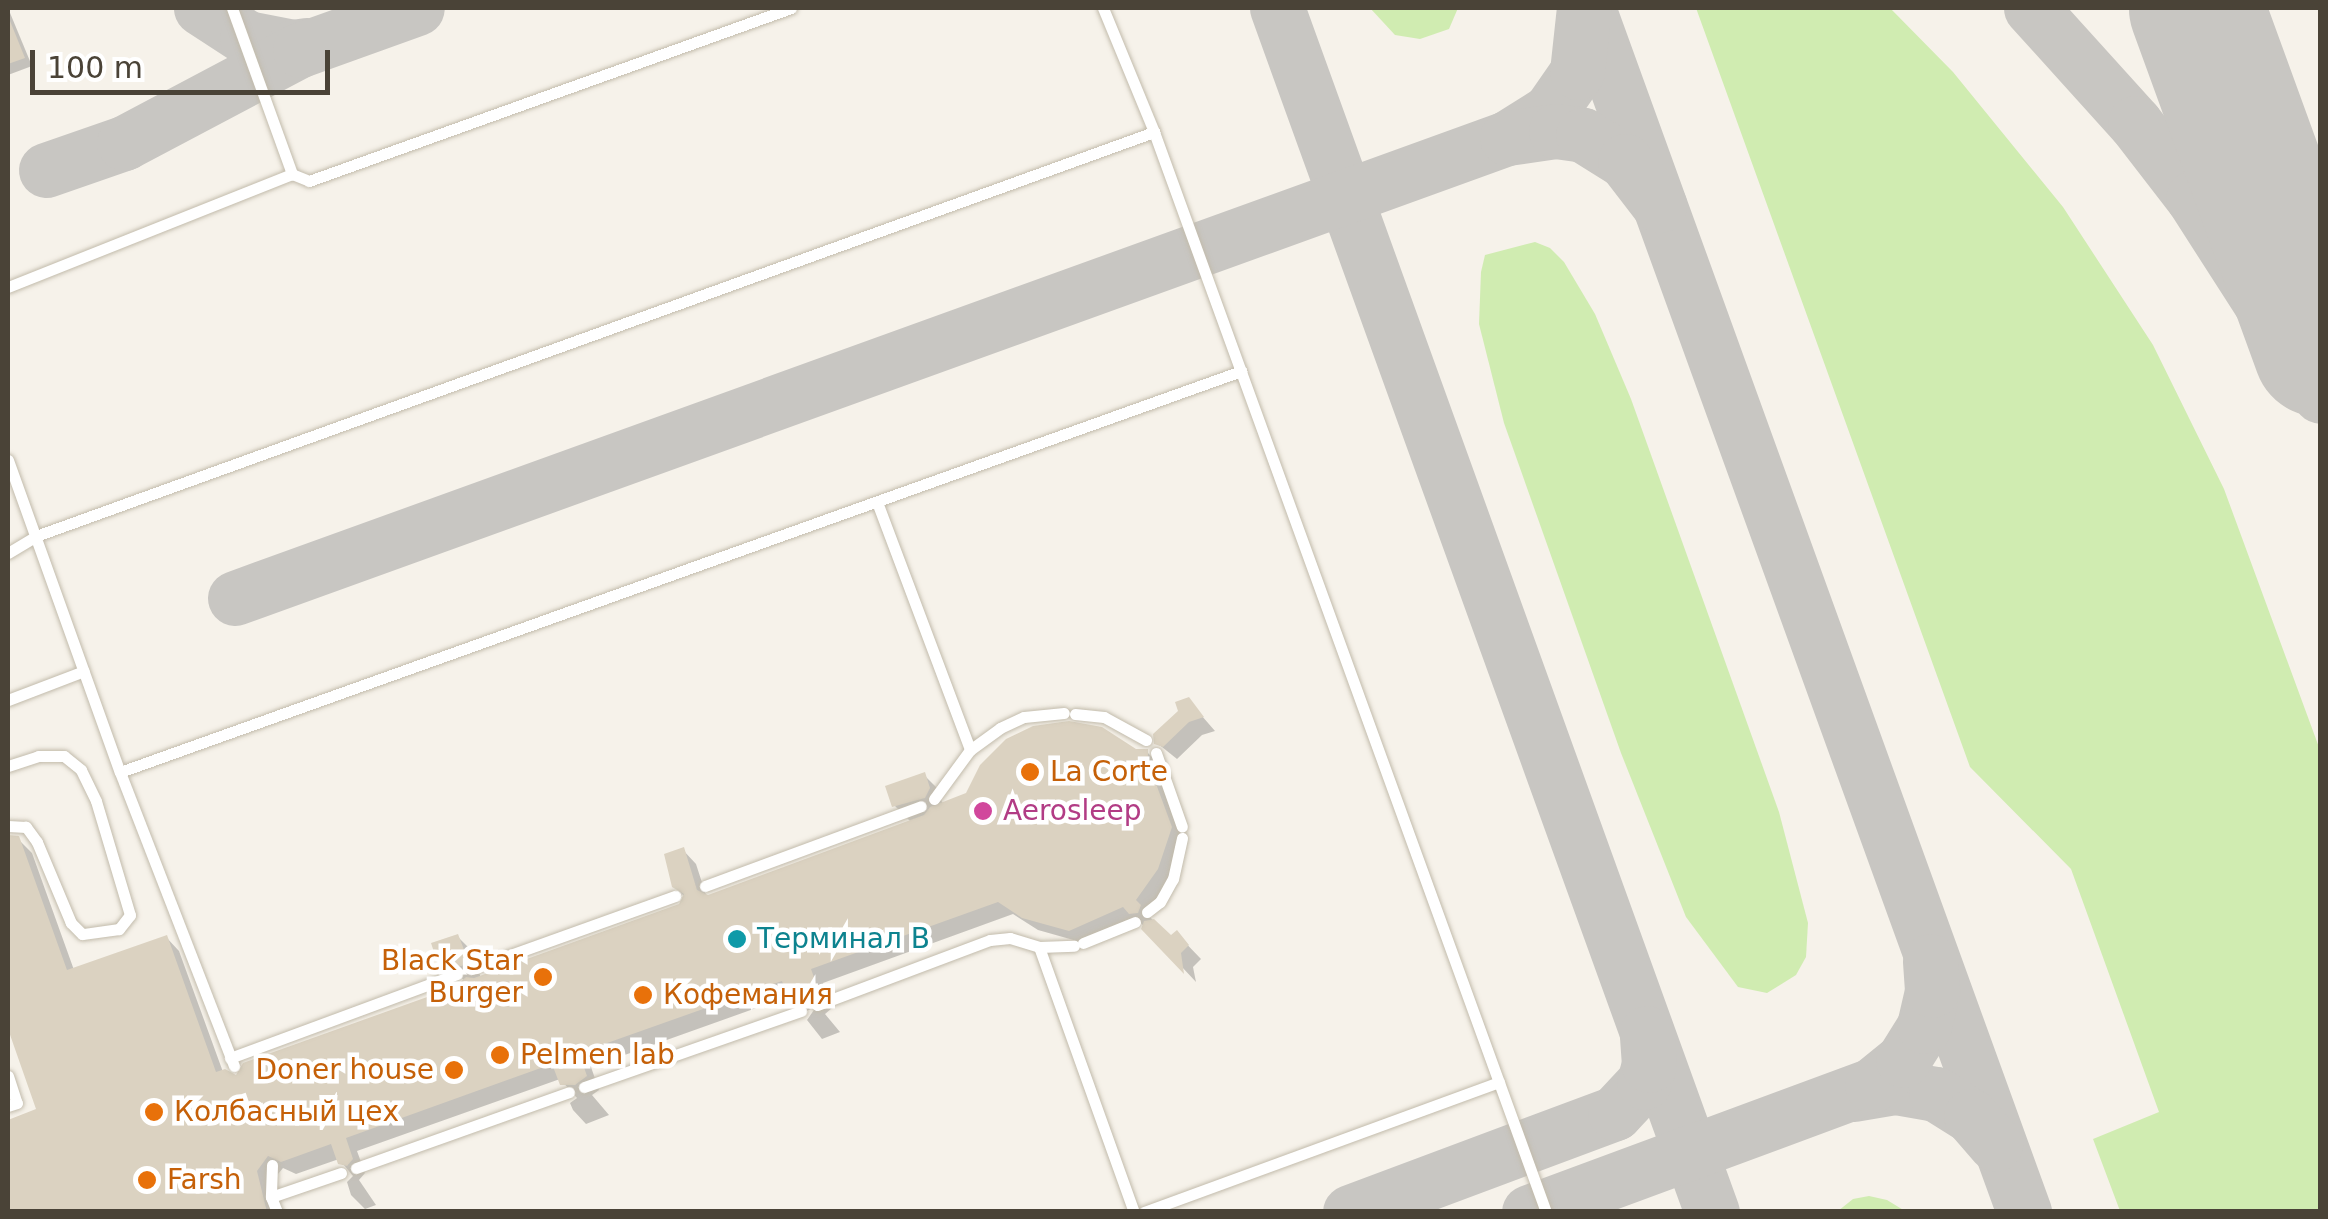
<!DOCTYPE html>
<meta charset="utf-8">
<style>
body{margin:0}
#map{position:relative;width:2328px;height:1219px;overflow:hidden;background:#f6f2ea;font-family:"DejaVu Sans",sans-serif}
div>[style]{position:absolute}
.green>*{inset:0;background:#d0ecb1}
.shadow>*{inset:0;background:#0003}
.taxiway>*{height:55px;margin:-27.5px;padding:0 27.5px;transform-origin:27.5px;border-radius:27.5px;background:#c8c6c2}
.runway>*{height:135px;margin:-67.5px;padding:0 67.5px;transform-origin:67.5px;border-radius:67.5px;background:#c8c6c2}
.building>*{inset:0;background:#dbd2c1}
.roads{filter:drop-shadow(0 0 2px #c2bbab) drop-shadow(0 0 2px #c2bbab)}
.service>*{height:11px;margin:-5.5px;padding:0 5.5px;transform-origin:5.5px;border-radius:5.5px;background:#fff}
.dots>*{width:28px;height:28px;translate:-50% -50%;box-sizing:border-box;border:5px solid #fff;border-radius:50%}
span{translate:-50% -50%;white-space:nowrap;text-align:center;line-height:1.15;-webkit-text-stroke:9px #fff;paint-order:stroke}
.food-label{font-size:28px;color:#c56008}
.left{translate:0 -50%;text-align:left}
.right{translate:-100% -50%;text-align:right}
.hotel-label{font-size:28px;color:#b23c85}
.culture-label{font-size:28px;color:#0d838f}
.frame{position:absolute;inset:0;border:10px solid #4a4337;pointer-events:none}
.scale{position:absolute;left:30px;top:50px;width:300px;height:45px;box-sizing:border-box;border:5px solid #4a4337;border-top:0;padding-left:12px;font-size:30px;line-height:35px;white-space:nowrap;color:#4a4337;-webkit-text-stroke:8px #fff;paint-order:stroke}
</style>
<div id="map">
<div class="green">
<i style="clip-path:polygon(1370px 8px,1458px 8px,1449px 29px,1420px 39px,1395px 35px)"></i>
<i style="clip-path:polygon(1696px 8px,1890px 8px,1953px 72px,2063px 207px,2153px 345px,2224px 489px,2320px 750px,2320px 1211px,2120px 1211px,2093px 1139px,2159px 1112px,2071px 869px,1970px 767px)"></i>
<i style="clip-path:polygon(1535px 242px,1550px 248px,1564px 262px,1595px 314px,1631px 399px,1779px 812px,1808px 923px,1806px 957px,1796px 975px,1767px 993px,1738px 987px,1686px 917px,1621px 753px,1504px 423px,1479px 324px,1481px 272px,1485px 255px)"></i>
<i style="clip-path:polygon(1869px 1196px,1887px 1200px,1905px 1211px,1838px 1211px,1853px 1199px)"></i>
</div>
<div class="shadow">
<i style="clip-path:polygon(8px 8px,32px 66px,8px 75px)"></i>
<i style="clip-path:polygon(1188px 700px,1215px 731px,1202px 735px,1177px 759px,1157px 743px)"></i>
<i style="clip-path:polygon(1136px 752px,1147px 752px,1160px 765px,1160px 777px,1184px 842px,1170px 882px,1148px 915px,1171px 939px,1177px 934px,1201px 959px,1193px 967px,1196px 982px,1138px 920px,1084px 943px,1038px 930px,1013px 914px,823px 983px,832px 1008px,825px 1014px,840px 1032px,822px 1039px,807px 1020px,816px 1007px,804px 1012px,790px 996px,591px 1067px,599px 1090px,592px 1095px,609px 1115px,586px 1124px,573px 1110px,570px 1103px,577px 1098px,560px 1079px,357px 1151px,365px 1173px,359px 1180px,376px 1205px,365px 1209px,351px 1195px,347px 1182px,353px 1176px,339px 1159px,296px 1174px,283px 1168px,269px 1185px,274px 1212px,8px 1212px,8px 1122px,39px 1111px,8px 1022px,8px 844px,19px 840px,32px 853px,74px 970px,166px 937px,179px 951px,223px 1072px,233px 1078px,456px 989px,465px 981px,439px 959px,458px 937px,471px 950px,481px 978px,680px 907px,685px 897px,674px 886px,683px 850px,696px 864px,707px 898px,911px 822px,894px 805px,924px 775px,937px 788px,943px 805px)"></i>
</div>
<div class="taxiway">
<i style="left:201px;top:8px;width:55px;rotate:33.1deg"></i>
<i style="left:247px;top:38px;width:47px;rotate:11.1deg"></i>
<i style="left:293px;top:47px;width:14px;rotate:-8deg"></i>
<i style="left:1277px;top:8px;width:1280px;rotate:70.14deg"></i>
<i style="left:1588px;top:8px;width:1281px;rotate:70.09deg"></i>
<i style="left:2031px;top:8px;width:155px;rotate:47.9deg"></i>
<i style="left:2135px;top:123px;width:95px;rotate:52.3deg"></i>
<i style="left:2193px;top:198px;width:235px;rotate:57.3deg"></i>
<i style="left:1507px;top:138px;width:51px;rotate:-32.1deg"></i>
<i style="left:1550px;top:111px;width:47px;rotate:-55.3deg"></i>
<i style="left:1577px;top:72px;width:64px;rotate:-83.8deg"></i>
<i style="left:46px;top:170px;width:83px;rotate:-19.1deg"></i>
<i style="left:124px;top:143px;width:199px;rotate:-27.9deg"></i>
<i style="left:300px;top:50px;width:124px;rotate:-19.7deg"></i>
<i style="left:235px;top:598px;width:1353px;rotate:-19.88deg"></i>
<i style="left:1507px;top:138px;width:49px;rotate:-8.1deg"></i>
<i style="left:1556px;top:131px;width:27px;rotate:8deg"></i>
<i style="left:1583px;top:135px;width:49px;rotate:31.8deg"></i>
<i style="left:1625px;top:161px;width:56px;rotate:52.3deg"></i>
<i style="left:1854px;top:1094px;width:42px;rotate:-9.7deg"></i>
<i style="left:1895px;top:1087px;width:42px;rotate:9.7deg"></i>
<i style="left:1936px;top:1094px;width:41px;rotate:32.2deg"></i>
<i style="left:1971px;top:1116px;width:37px;rotate:49deg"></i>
<i style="left:1350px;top:1212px;width:283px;rotate:-20.5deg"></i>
<i style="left:1615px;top:1113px;width:42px;rotate:-46.9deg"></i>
<i style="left:1644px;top:1082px;width:18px;rotate:-74deg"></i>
<i style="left:1649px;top:1065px;width:32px;rotate:-94deg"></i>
<i style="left:1529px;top:1212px;width:366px;rotate:-20.3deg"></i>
<i style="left:1872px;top:1085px;width:40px;rotate:-39deg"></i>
<i style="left:1903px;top:1060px;width:40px;rotate:-58deg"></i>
<i style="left:1924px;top:1026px;width:37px;rotate:-77deg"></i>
<i style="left:1932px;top:990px;width:29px;rotate:-94deg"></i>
</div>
<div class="runway">
<i style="left:2196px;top:8px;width:363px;rotate:70deg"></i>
</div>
<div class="building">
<i style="clip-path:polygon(8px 16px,25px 58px,8px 64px)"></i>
<i style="clip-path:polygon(1189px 697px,1204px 717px,1189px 722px,1163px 747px,1154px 744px,1153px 734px,1178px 711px,1175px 702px)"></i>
<i style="clip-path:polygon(1069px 721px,1102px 727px,1136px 749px,1148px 749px,1148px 762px,1172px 827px,1158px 869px,1136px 900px,1141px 905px,1138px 913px,1129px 914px,1123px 907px,1069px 931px,1022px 918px,998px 902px,811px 969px,820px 994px,808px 1005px,796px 997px,788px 1000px,782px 981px,579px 1053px,587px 1076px,575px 1085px,560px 1085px,552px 1064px,346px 1138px,353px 1159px,347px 1166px,338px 1164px,331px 1144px,281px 1162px,268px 1156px,257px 1171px,267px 1212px,8px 1212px,8px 1120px,36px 1109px,8px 1029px,8px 835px,19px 836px,67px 970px,167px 935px,216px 1072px,225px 1069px,236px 1075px,243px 1063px,455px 987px,466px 977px,474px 978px,679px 904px,684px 894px,672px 887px,664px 854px,684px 847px,697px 890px,708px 895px,924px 815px,930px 807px,966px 793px,980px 765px,1006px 739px,1033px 726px)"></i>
<i style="clip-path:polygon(925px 772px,930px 788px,925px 798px,892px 807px,885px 786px)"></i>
<i style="clip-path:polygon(1154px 919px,1171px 935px,1177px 930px,1189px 945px,1181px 953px,1184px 974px,1141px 929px,1144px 921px)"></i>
<i style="clip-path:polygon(458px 934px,468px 960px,462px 966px,448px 967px,445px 958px,437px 961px,431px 943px)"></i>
</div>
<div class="roads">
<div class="service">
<i style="left:232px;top:8px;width:177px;rotate:70.1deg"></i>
<i style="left:1103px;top:8px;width:134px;rotate:67.6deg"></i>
<i style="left:1154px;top:132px;width:1149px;rotate:70.05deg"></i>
<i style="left:8px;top:287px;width:306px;rotate:-21.7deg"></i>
<i style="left:292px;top:174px;width:18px;rotate:22deg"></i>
<i style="left:309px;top:181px;width:512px;rotate:-19.74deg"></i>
<i style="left:8px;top:460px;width:331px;rotate:70.3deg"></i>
<i style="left:877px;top:502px;width:265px;rotate:69.4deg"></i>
<i style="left:8px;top:553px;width:33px;rotate:-31deg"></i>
<i style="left:36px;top:536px;width:1189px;rotate:-19.87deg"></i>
<i style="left:8px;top:700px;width:81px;rotate:-20.9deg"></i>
<i style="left:1075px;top:714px;width:29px;rotate:6deg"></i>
<i style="left:1104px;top:717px;width:48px;rotate:28.7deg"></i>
<i style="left:1156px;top:753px;width:78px;rotate:70.6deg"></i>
<i style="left:8px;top:766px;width:32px;rotate:-18deg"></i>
<i style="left:38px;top:756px;width:26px"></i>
<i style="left:64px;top:756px;width:22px;rotate:39deg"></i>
<i style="left:81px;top:770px;width:34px;rotate:64deg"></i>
<i style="left:96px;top:801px;width:119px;rotate:73.4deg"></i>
<i style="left:130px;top:915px;width:18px;rotate:128deg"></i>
<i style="left:119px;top:929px;width:37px;rotate:172deg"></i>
<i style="left:82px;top:934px;width:16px;rotate:-135deg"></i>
<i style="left:71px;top:923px;width:88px;rotate:-112.8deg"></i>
<i style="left:37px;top:842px;width:19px;rotate:-126deg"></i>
<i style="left:26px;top:827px;width:18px;rotate:-177deg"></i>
<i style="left:934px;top:799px;width:61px;rotate:-53.7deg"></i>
<i style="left:970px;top:750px;width:37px;rotate:-36deg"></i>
<i style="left:1000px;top:728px;width:26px;rotate:-25deg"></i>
<i style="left:1024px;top:717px;width:40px;rotate:-5.7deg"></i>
<i style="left:705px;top:886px;width:230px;rotate:-20.3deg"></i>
<i style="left:1147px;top:912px;width:16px;rotate:-38deg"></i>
<i style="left:1160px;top:902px;width:26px;rotate:-61deg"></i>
<i style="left:1173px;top:879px;width:42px;rotate:-77.6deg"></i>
<i style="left:1083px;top:943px;width:56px;rotate:-22deg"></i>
<i style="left:1039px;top:947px;width:282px;rotate:70.3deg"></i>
<i style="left:471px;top:969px;width:217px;rotate:-19.7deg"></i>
<i style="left:817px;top:1005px;width:185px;rotate:-20.6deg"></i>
<i style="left:990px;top:940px;width:20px;rotate:-6deg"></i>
<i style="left:1010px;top:938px;width:30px;rotate:17deg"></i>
<i style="left:1039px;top:947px;width:35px;rotate:-2deg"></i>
<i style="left:230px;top:1058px;width:242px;rotate:-20.3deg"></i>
<i style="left:234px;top:1066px;width:315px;rotate:-111.2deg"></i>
<i style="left:120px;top:772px;width:1191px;rotate:-19.68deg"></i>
<i style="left:8px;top:1076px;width:28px;rotate:72deg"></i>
<i style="left:17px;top:1103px;width:9px;rotate:162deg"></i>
<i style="left:584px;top:1087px;width:230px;rotate:-19.3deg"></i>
<i style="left:272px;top:1165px;width:32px;rotate:92deg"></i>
<i style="left:271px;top:1197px;width:16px;rotate:68deg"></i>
<i style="left:356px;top:1168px;width:226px;rotate:-19.6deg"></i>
<i style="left:271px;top:1197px;width:74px;rotate:-18.9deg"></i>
<i style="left:1144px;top:1212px;width:378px;rotate:-20.1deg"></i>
</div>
</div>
<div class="dots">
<i style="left:1030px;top:772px;background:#e8710a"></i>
<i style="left:983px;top:811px;background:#d1479c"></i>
<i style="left:737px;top:939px;background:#0f9aa8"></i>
<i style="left:543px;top:977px;background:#e8710a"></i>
<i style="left:643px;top:995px;background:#e8710a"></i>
<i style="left:500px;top:1055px;background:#e8710a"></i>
<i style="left:454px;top:1070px;background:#e8710a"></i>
<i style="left:154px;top:1112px;background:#e8710a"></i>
<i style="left:147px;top:1180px;background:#e8710a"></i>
</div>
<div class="food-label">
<span class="left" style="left:1050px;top:772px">La Corte</span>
<span class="right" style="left:523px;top:977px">Black Star<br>Burger</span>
<span class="left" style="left:663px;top:995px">Кофемания</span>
<span class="left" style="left:520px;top:1055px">Pelmen lab</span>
<span class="right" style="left:434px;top:1070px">Doner house</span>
<span class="left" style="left:174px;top:1112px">Колбасный цех</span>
<span class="left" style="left:167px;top:1180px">Farsh</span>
</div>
<div class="hotel-label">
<span class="left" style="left:1003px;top:811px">Aerosleep</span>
</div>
<div class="culture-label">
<span class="left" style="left:757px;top:939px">Терминал B</span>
</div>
<div class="frame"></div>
<div class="scale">100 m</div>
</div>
